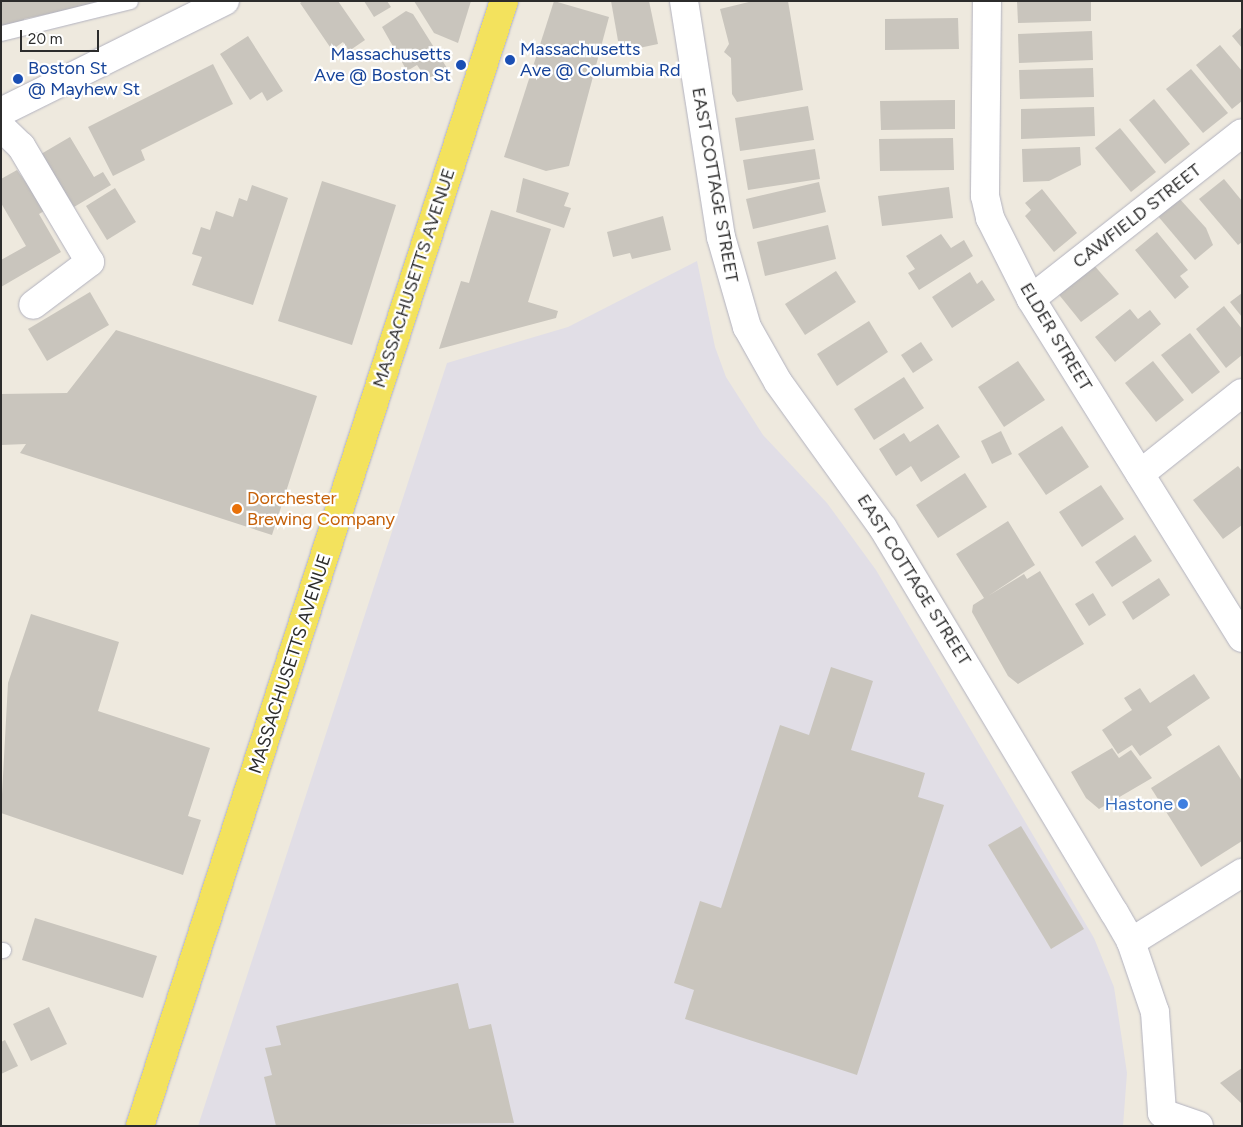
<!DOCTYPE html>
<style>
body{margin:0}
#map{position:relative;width:1243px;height:1127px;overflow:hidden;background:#eee9de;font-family:Figtree,sans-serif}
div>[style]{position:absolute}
.industrial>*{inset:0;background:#e1dee6}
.building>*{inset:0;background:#c9c5bd}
.roads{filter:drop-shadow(0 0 1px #b2b2bf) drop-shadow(0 0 1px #b2b2bf)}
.lane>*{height:15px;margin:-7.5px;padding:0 7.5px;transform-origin:7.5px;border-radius:7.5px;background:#fff}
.street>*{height:28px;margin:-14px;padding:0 14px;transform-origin:14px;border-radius:14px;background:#fff}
.secondary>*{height:28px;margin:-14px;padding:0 14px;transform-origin:14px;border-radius:14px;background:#fff}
.primary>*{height:28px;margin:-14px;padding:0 14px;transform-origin:14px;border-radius:14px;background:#f3e25d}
.dots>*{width:14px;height:14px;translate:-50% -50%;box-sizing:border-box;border:2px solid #fff;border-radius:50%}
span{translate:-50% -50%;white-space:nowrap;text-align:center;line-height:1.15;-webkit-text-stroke:4.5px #fff;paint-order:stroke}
.transit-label{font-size:18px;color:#164399}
.left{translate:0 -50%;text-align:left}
.right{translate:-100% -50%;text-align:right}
.street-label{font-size:18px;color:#2c2c2c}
.food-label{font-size:18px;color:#c56008}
.shop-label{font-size:18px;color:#366cbe}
.frame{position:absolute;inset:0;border:2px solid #2c2c2c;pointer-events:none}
.scale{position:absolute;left:20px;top:30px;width:79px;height:22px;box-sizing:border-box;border:2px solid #2c2c2c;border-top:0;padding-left:6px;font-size:15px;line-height:18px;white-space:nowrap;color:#2c2c2c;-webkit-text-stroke:4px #fff;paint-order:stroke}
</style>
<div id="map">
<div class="industrial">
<i style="clip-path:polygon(697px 261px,715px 347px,726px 377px,763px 435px,827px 503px,876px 570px,1094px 938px,1114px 987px,1127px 1073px,1123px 1126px,198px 1126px,447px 363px,568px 327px)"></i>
</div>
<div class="building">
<i style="clip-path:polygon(1px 1px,112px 1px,24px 19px,25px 24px,1px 30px)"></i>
<i style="clip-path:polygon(303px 1px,338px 1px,365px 40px,349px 51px,343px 42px,332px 50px,300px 3px)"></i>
<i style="clip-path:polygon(364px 1px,387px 1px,391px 7px,374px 17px)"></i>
<i style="clip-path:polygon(414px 1px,471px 1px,458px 43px,434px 33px)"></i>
<i style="clip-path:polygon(554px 1px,609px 17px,569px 166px,546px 171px,504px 157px)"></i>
<i style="clip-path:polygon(611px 1px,649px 1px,658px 44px,620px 52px)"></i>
<i style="clip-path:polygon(753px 1px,788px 1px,803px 90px,737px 102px,732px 94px,731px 58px,724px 52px,729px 44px,720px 9px)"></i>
<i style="clip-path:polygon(1017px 1px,1091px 1px,1091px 21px,1018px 23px)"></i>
<i style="clip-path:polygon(406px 11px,413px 14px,447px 68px,435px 76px,426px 78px,417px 65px,407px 71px,382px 27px)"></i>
<i style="clip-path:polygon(958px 18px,959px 49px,885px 50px,885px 19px)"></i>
<i style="clip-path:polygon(1242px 27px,1242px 48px,1232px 36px)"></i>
<i style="clip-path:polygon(1092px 31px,1093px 60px,1019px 63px,1018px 34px)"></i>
<i style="clip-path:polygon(248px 36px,283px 91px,267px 101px,262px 92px,250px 100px,220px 54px)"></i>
<i style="clip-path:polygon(1220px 45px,1242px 71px,1242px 101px,1232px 109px,1196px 65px)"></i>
<i style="clip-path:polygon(213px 64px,233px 104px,141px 150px,145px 160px,113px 176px,88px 127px)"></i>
<i style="clip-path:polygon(1093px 68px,1094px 97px,1020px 99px,1019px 70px)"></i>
<i style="clip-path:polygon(1191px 69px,1228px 113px,1203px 133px,1166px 89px)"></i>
<i style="clip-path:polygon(1154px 99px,1190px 144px,1165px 164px,1129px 120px)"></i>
<i style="clip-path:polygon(955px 100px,955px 129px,881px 130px,880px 101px)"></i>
<i style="clip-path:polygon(808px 106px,814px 140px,740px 151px,735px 118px)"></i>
<i style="clip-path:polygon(1094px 107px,1095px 136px,1021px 139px,1021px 109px)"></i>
<i style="clip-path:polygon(1120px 128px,1156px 172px,1131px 192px,1095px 148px)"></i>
<i style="clip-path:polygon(70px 137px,94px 177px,103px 172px,111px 185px,74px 207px,41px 154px)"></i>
<i style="clip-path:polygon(953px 138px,954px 170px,880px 171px,879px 139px)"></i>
<i style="clip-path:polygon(1080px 147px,1081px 165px,1049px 181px,1023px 182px,1022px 149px)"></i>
<i style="clip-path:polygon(815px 149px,820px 179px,748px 190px,743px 160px)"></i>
<i style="clip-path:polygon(17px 170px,46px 210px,39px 214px,61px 252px,1px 287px,1px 260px,26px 246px,1px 203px,1px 179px)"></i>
<i style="clip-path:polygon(523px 178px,569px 193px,564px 206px,571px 208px,564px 228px,516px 212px)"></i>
<i style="clip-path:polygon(1224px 179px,1242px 201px,1242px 242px,1238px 245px,1199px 199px)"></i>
<i style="clip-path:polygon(322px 181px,396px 205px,352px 345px,278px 321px)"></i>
<i style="clip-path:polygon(819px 182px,826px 212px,753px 229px,746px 199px)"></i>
<i style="clip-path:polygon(252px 185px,288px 198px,253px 305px,192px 285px,202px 257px,192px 254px,201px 227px,210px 230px,216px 211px,233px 217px,239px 198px,247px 201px)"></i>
<i style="clip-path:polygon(949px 187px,953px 218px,882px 226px,878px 196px)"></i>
<i style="clip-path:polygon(115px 188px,136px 222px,107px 240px,86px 206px)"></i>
<i style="clip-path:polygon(1042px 189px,1077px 233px,1054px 252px,1025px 216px,1031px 210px,1025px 203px)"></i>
<i style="clip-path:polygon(1178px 197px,1206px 228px,1213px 245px,1195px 260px,1157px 215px)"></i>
<i style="clip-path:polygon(491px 210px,551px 229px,528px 302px,558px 311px,556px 318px,439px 349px,461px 281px,469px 283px)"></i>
<i style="clip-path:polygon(663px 216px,671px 250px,632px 259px,630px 253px,613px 257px,607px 232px)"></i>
<i style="clip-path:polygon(828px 225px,836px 259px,765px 276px,757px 242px)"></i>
<i style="clip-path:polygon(1157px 232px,1188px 270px,1180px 276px,1189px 287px,1175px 299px,1135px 250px)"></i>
<i style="clip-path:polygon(941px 234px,951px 248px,964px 240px,973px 256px,919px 290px,908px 273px,915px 269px,906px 256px)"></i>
<i style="clip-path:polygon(1093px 264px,1119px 294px,1081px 322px,1056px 291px)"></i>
<i style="clip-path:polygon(836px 271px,856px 302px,805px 335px,785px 304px)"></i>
<i style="clip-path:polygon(970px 272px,977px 284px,982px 280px,995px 300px,952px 328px,932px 297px)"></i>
<i style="clip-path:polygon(90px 292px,109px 325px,47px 361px,28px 329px)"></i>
<i style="clip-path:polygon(1242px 293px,1242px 317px,1230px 302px)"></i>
<i style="clip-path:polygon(1224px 306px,1242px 329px,1242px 355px,1226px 368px,1196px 329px)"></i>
<i style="clip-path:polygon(1130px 309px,1138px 319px,1150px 310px,1161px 324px,1115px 362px,1095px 337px)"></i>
<i style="clip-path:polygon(869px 321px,888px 352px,837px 386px,817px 354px)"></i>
<i style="clip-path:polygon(116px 330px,317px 396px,272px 535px,20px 453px,26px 444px,1px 445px,1px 394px,67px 393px)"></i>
<i style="clip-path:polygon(1190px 333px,1220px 372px,1192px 394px,1161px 355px)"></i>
<i style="clip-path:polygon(921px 342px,933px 360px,913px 373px,901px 355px)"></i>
<i style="clip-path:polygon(1018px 361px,1045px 400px,1004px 427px,978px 387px)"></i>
<i style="clip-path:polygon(1153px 361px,1184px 400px,1156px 422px,1125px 383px)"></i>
<i style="clip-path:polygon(904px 377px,924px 408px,874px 440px,854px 409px)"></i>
<i style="clip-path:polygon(938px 424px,960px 457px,921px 482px,911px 466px,896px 476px,879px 449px,904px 433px,910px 442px)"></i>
<i style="clip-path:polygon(1062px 426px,1089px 467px,1046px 495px,1018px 454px)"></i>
<i style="clip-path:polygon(1001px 431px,1012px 454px,992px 464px,981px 441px)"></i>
<i style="clip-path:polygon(1238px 466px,1242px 471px,1242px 525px,1223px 539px,1193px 500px)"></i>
<i style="clip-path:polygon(965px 473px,987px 507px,938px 538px,916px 505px)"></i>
<i style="clip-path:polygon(1101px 485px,1124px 519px,1082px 547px,1059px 512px)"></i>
<i style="clip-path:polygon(1008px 521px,1035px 565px,988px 596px,1024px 574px,1027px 579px,1040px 571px,1084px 644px,1018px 684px,1008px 676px,972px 612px,973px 605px,984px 598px,956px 554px)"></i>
<i style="clip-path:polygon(1135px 535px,1152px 561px,1112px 587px,1095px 562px)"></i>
<i style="clip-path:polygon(1159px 578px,1170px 595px,1133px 620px,1122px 602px)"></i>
<i style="clip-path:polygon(1093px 593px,1106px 615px,1089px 626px,1075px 604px)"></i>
<i style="clip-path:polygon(31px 614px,119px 642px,98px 711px,210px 748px,188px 816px,201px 820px,183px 875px,1px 813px,8px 683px)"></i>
<i style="clip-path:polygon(831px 667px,873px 681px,851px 750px,925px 773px,918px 797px,944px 805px,857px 1075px,685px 1019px,694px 990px,674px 983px,700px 901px,721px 908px,780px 725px,809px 735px)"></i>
<i style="clip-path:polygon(1194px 674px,1210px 698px,1167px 727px,1172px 735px,1140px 756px,1132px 745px,1118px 754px,1102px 730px,1132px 710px,1124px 698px,1140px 688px,1150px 703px)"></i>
<i style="clip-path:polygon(1219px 745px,1242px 781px,1242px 841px,1201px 867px,1151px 788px)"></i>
<i style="clip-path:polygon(1112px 748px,1119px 758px,1131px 750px,1152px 778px,1099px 809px,1086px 798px,1071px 772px)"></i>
<i style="clip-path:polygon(1021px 826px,1084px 929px,1051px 949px,988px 845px)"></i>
<i style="clip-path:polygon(35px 918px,157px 956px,143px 998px,22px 960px)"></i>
<i style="clip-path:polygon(458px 983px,469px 1029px,491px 1024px,514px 1123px,276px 1126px,264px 1077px,272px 1075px,265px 1048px,281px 1045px,276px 1026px)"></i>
<i style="clip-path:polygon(49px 1007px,67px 1044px,31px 1061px,13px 1024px)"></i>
<i style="clip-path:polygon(5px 1040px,18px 1066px,1px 1074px,1px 1042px)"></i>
<i style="clip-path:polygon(1242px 1068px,1242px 1104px,1220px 1083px)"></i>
</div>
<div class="roads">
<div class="lane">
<i style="left:1px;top:33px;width:133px;rotate:-13.9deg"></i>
<i style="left:1px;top:950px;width:2px"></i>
</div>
<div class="street">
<i style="left:987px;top:1px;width:195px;rotate:90.6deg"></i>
<i style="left:985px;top:196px;width:23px;rotate:77deg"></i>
<i style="left:990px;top:218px;width:91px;rotate:63.2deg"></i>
<i style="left:1031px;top:299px;width:399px;rotate:58.1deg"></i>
<i style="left:1px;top:127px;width:28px;rotate:44deg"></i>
<i style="left:21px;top:146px;width:135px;rotate:59.3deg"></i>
<i style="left:90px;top:262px;width:71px;rotate:143deg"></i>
<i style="left:1031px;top:299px;width:268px;rotate:-38.2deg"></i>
<i style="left:1140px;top:474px;width:130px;rotate:-38.5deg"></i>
<i style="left:1131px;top:942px;width:131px;rotate:-31.9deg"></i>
</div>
<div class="secondary">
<i style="left:684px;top:1px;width:239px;rotate:81.1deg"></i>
<i style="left:721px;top:237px;width:94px;rotate:73.9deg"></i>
<i style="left:747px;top:327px;width:63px;rotate:60.6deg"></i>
<i style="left:778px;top:382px;width:180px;rotate:54.3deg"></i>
<i style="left:883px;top:528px;width:448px;rotate:59deg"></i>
<i style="left:1114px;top:912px;width:34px;rotate:60deg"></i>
<i style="left:1131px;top:942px;width:74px;rotate:71.1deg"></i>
<i style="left:1155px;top:1012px;width:101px;rotate:86deg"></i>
<i style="left:1162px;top:1113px;width:39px;rotate:19deg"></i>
<i style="left:1px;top:112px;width:250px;rotate:-26.4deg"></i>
</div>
<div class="primary">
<i style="left:140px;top:1126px;width:1182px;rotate:-72.07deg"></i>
</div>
</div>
<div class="dots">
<i style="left:510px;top:60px;background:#1a4fb4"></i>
<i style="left:461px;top:65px;background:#1a4fb4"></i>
<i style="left:18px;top:79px;background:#1a4fb4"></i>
<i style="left:237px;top:509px;background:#e8710a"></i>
<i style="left:1183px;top:804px;background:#3f7fe0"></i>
</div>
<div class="transit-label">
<span class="left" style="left:520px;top:60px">Massachusetts<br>Ave @ Columbia Rd</span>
<span class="right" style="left:451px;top:65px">Massachusetts<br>Ave @ Boston St</span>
<span class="left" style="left:28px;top:79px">Boston St<br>@ Mayhew St</span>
</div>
<div class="street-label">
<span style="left:715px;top:185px;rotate:80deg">EAST COTTAGE STREET</span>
<span style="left:1137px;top:216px;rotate:-38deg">CAWFIELD STREET</span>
<span style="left:414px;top:278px;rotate:-72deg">MASSACHUSETTS AVENUE</span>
<span style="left:1056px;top:337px;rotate:59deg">ELDER STREET</span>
<span style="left:914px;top:580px;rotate:58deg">EAST COTTAGE STREET</span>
<span style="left:290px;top:664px;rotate:-72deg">MASSACHUSETTS AVENUE</span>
</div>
<div class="food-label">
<span class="left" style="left:247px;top:509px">Dorchester<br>Brewing Company</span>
</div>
<div class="shop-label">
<span class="right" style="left:1173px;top:804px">Hastone</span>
</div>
<div class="frame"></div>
<div class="scale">20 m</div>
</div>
